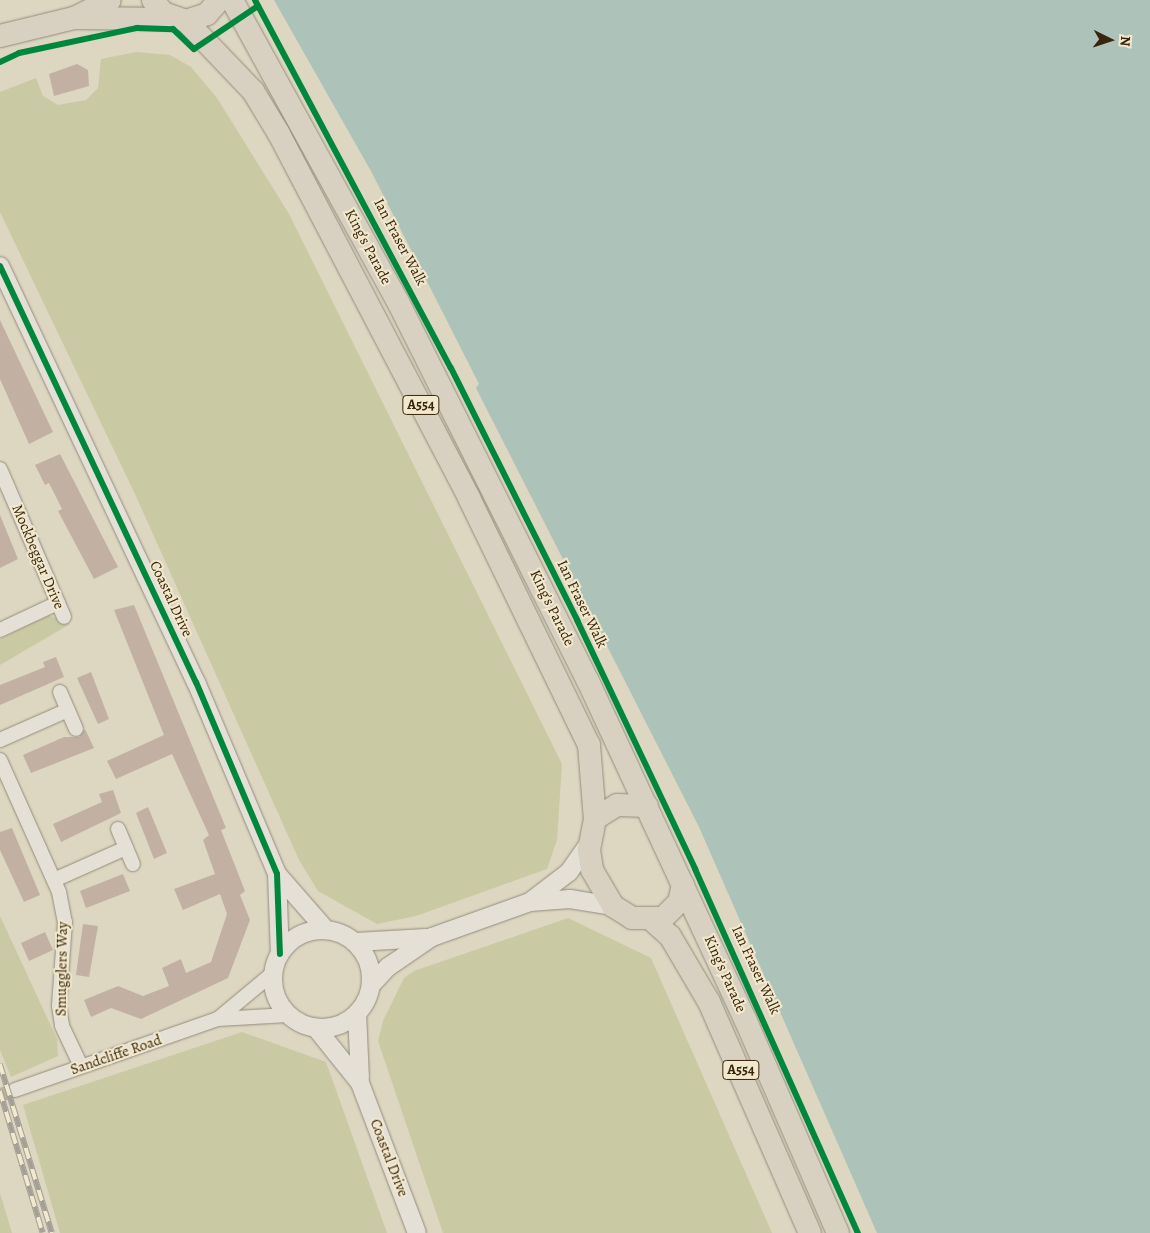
<!DOCTYPE html>
<style>
body{margin:0}
#map{position:relative;width:1150px;height:1233px;overflow:hidden;background:#ddd6c1;font-family:Alegreya,serif}
div>[style]{position:absolute}
.green>*{inset:0;background:#c9caa3}
.water>*{inset:0;background:#adc2b8}
.building>*{inset:0;background:#c2b1a3}
.minor-tunnel>*{height:14px;margin-top:-7px;transform-origin:0;background:repeating-linear-gradient(90deg,#bcb39d 0 14px,transparent 0 21px)}
.roads{filter:drop-shadow(0 0 1px #928c7c) drop-shadow(0 0 1px #928c7c)}
.minor>*{height:14px;margin:-7px;padding:0 7px;transform-origin:7px;border-radius:7px;background:#e5e0d5}
.tertiary>*{height:18px;margin:-9px;padding:0 9px;transform-origin:9px;border-radius:9px;background:#e5e0d5}
.tertiary>.ring{margin:-9px;padding:0;box-sizing:content-box;background:none;border:18px solid #e5e0d5;border-radius:50%}
.primary>*{height:22px;margin:-11px;padding:0 11px;transform-origin:11px;border-radius:11px;background:#d8d1c1}
.rail>*{height:5.5px;margin-top:-2.75px;transform-origin:0;background:repeating-linear-gradient(90deg,#f1e8ce 0 11px,#a4a095 0 22px);box-sizing:border-box;border-block:1px solid #a4a095}
.cycleway>*{height:6px;margin:-3px;padding:0 3px;transform-origin:3px;border-radius:3px;background:#00873e}
span{translate:-50% -50%;white-space:nowrap;text-align:center;line-height:1.15;-webkit-text-stroke:4px #f1e8ce;paint-order:stroke}
.shield-label span{padding:1px 4px;background:#f1e8ce;border:1px solid;border-radius:4px;-webkit-text-stroke-width:0}
.shield-label{font-size:14px;color:#38250b;font-weight:700}
.street-label{font-size:15px;color:#38250b}
.north{position:absolute;left:1085px;top:15px;width:50px;height:50px;-webkit-text-stroke:4px #f1e8ce;paint-order:stroke;rotate:94deg;font-size:14px;font-weight:700;line-height:20px;text-align:center;color:#38250b}
.north::after{content:'';display:block;margin:auto;width:18px;height:22px;background:#38250b;clip-path:polygon(50% 0,100% 100%,50% 72%,0 100%)}
</style>
<div id="map">
<div class="green">
<i style="clip-path:polygon(136px 52px,170px 55px,191px 67px,217px 98px,289px 214px,562px 764px,557px 840px,547px 869px,416px 916px,377px 924px,318px 891px,299px 860px,135px 494px,0 212px,0 92px,36px 78px,43px 96px,58px 105px,86px 100px,98px 88px,101px 59px)"></i>
<i style="clip-path:polygon(48px 615px,70px 624px,0 665px,0 639px)"></i>
<i style="clip-path:polygon(0 916px,57px 1039px,58px 1056px,11px 1077px,0 1050px)"></i>
<i style="clip-path:polygon(568px 918px,651px 958px,772px 1233px,443px 1233px,378px 1041px,383px 1021px,404px 978px,414px 971px)"></i>
<i style="clip-path:polygon(242px 1032px,326px 1062px,387px 1233px,60px 1233px,23px 1105px)"></i>
<i style="clip-path:polygon(0 1193px,12px 1233px,0 1233px)"></i>
</div>
<div class="water">
<i style="clip-path:polygon(274px 0,1150px 0,1150px 1233px,877px 1233px,699px 827px,476px 388px,479px 384px,372px 173px)"></i>
</div>
<div class="building">
<i style="clip-path:polygon(77px 64px,88px 70px,89px 86px,54px 96px,49px 74px)"></i>
<i style="clip-path:polygon(0 320px,53px 432px,29px 444px,0 379px)"></i>
<i style="clip-path:polygon(60px 454px,118px 567px,94px 579px,58px 511px,62px 509px,49px 483px,45px 485px,35px 465px)"></i>
<i style="clip-path:polygon(0 515px,18px 559px,0 568px)"></i>
<i style="clip-path:polygon(134px 605px,226px 828px,221px 830px,245px 891px,240px 895px,250px 920px,228px 978px,141px 1019px,111px 1008px,91px 1017px,84px 1000px,118px 986px,143px 996px,169px 986px,162px 968px,181px 959px,186px 973px,211px 962px,227px 914px,220px 894px,183px 910px,174px 889px,215px 874px,203px 840px,209px 835px,172px 754px,116px 779px,107px 761px,164px 735px,114px 610px)"></i>
<i style="clip-path:polygon(56px 657px,64px 677px,0 705px,0 685px,45px 667px,43px 662px)"></i>
<i style="clip-path:polygon(91px 672px,109px 719px,98px 724px,77px 678px)"></i>
<i style="clip-path:polygon(85px 729px,94px 748px,31px 773px,23px 755px,64px 737px,79px 737px)"></i>
<i style="clip-path:polygon(113px 790px,121px 813px,61px 842px,53px 824px,102px 802px,99px 794px)"></i>
<i style="clip-path:polygon(148px 807px,167px 853px,154px 859px,136px 813px)"></i>
<i style="clip-path:polygon(12px 828px,40px 895px,24px 902px,0 850px,0 832px)"></i>
<i style="clip-path:polygon(123px 874px,130px 891px,86px 908px,80px 891px)"></i>
<i style="clip-path:polygon(83px 924px,98px 926px,89px 977px,76px 975px)"></i>
<i style="clip-path:polygon(45px 932px,53px 950px,29px 961px,21px 943px)"></i>
</div>
<div class="minor-tunnel">
<i style="left:0;top:1095px;width:16px;rotate:-18deg"></i>
</div>
<div class="roads">
<div class="minor">
<i style="left:0;top:469px;width:161px;rotate:66.6deg"></i>
<i style="left:0;top:630px;width:64px;rotate:-25deg"></i>
<i style="left:60px;top:692px;width:40px;rotate:66.6deg"></i>
<i style="left:0;top:740px;width:74px;rotate:-23.8deg"></i>
<i style="left:0;top:760px;width:145px;rotate:65.9deg"></i>
<i style="left:59px;top:892px;width:31px;rotate:79deg"></i>
<i style="left:65px;top:922px;width:84px;rotate:94.1deg"></i>
<i style="left:59px;top:1006px;width:20px;rotate:81deg"></i>
<i style="left:62px;top:1026px;width:44px;rotate:64.6deg"></i>
<i style="left:118px;top:829px;width:38px;rotate:67deg"></i>
<i style="left:54px;top:880px;width:79px;rotate:-24deg"></i>
<i style="left:218px;top:1019px;width:72px;rotate:-39.9deg"></i>
<i style="left:15px;top:1090px;width:215px;rotate:-19.3deg"></i>
<i style="left:218px;top:1019px;width:70px;rotate:-3.3deg"></i>
</div>
<div class="tertiary">
<i style="left:0;top:266px;width:460px;rotate:64.8deg"></i>
<i style="left:196px;top:682px;width:208px;rotate:67.1deg"></i>
<i style="left:277px;top:874px;width:80px;rotate:87.9deg"></i>
<i style="left:277px;top:874px;width:74px;rotate:48.8deg"></i>
<i style="left:530px;top:902px;width:40px;rotate:-4.3deg"></i>
<i style="left:570px;top:899px;width:44px;rotate:9.2deg"></i>
<i class="ring" style="left:273px;top:930px;width:80px;height:80px"></i>
<i style="left:356px;top:942px;width:70px;rotate:-3.3deg"></i>
<i style="left:372px;top:984px;width:23px;rotate:-47deg"></i>
<i style="left:388px;top:967px;width:53px;rotate:-34.3deg"></i>
<i style="left:432px;top:937px;width:104px;rotate:-19.7deg"></i>
<i style="left:530px;top:902px;width:49px;rotate:-37.6deg"></i>
<i style="left:569px;top:872px;width:37px;rotate:-55deg"></i>
<i style="left:357px;top:1013px;width:65px;rotate:87.4deg"></i>
<i style="left:316px;top:1028px;width:70px;rotate:51.3deg"></i>
<i style="left:360px;top:1083px;width:160px;rotate:69.2deg"></i>
</div>
<div class="primary">
<i style="left:153px;top:0;width:16px;rotate:52deg"></i>
<i style="left:163px;top:13px;width:24px;rotate:19deg"></i>
<i style="left:186px;top:21px;width:22px;rotate:-18deg"></i>
<i style="left:207px;top:14px;width:18px;rotate:-49deg"></i>
<i style="left:232px;top:0;width:347px;rotate:61.2deg"></i>
<i style="left:399px;top:304px;width:422px;rotate:63.4deg"></i>
<i style="left:588px;top:681px;width:373px;rotate:65.1deg"></i>
<i style="left:745px;top:1019px;width:233px;rotate:66.5deg"></i>
<i style="left:75px;top:18px;width:98px;rotate:0.6deg"></i>
<i style="left:186px;top:21px;width:97px;rotate:46.3deg"></i>
<i style="left:253px;top:91px;width:50px;rotate:58.8deg"></i>
<i style="left:279px;top:134px;width:411px;rotate:62.4deg"></i>
<i style="left:469px;top:498px;width:275px;rotate:64.1deg"></i>
<i style="left:589px;top:745px;width:74px;rotate:85.4deg"></i>
<i style="left:0;top:36px;width:76px;rotate:-13.7deg"></i>
<i style="left:74px;top:18px;width:40px;rotate:-26.6deg"></i>
<i style="left:647px;top:806px;width:30px;rotate:-178deg"></i>
<i style="left:617px;top:805px;width:26px;rotate:148deg"></i>
<i style="left:595px;top:819px;width:32px;rotate:101deg"></i>
<i style="left:589px;top:850px;width:20px;rotate:81deg"></i>
<i style="left:592px;top:870px;width:42px;rotate:59.7deg"></i>
<i style="left:613px;top:906px;width:22px;rotate:32deg"></i>
<i style="left:632px;top:918px;width:31px"></i>
<i style="left:663px;top:918px;width:23px;rotate:-45deg"></i>
<i style="left:679px;top:902px;width:18px;rotate:-77deg"></i>
<i style="left:652px;top:920px;width:24px;rotate:42deg"></i>
<i style="left:670px;top:936px;width:77px;rotate:59.4deg"></i>
<i style="left:709px;top:1002px;width:252px;rotate:66.4deg"></i>
</div>
</div>
<div class="rail">
<i style="left:0;top:1064px;width:177px;rotate:72.9deg"></i>
<i style="left:0;top:1091px;width:148px;rotate:73.2deg"></i>
</div>
<div class="cycleway">
<i style="left:255px;top:0;width:417px;rotate:62deg"></i>
<i style="left:451px;top:368px;width:282px;rotate:63.4deg"></i>
<i style="left:577px;top:620px;width:276px;rotate:64.6deg"></i>
<i style="left:695px;top:869px;width:399px;rotate:65.9deg"></i>
<i style="left:0;top:62px;width:21px;rotate:-25deg"></i>
<i style="left:19px;top:53px;width:121px;rotate:-12deg"></i>
<i style="left:137px;top:28px;width:36px;rotate:2deg"></i>
<i style="left:173px;top:29px;width:29px;rotate:44deg"></i>
<i style="left:194px;top:49px;width:77px;rotate:-33.9deg"></i>
<i style="left:0;top:266px;width:460px;rotate:64.8deg"></i>
<i style="left:196px;top:682px;width:208px;rotate:67.1deg"></i>
<i style="left:277px;top:874px;width:80px;rotate:87.9deg"></i>
</div>
<div class="shield-label">
<span style="left:421px;top:405px">A554</span>
<span style="left:741px;top:1070px">A554</span>
</div>
<div class="street-label">
<span style="left:400px;top:242px;rotate:62deg">Ian Fraser Walk</span>
<span style="left:368px;top:247px;rotate:62deg">King's Parade</span>
<span style="left:38px;top:557px;rotate:67deg">Mockbeggar Drive</span>
<span style="left:171px;top:599px;rotate:65deg">Coastal Drive</span>
<span style="left:582px;top:604px;rotate:64deg">Ian Fraser Walk</span>
<span style="left:552px;top:608px;rotate:64deg">King's Parade</span>
<span style="left:62px;top:969px;rotate:-89deg">Smugglers Way</span>
<span style="left:756px;top:970px;rotate:65deg">Ian Fraser Walk</span>
<span style="left:725px;top:974px;rotate:66deg">King's Parade</span>
<span style="left:116px;top:1055px;rotate:-19deg">Sandcliffe Road</span>
<span style="left:389px;top:1158px;rotate:69deg">Coastal Drive</span>
</div>
<div class="north">N</div>
</div>
